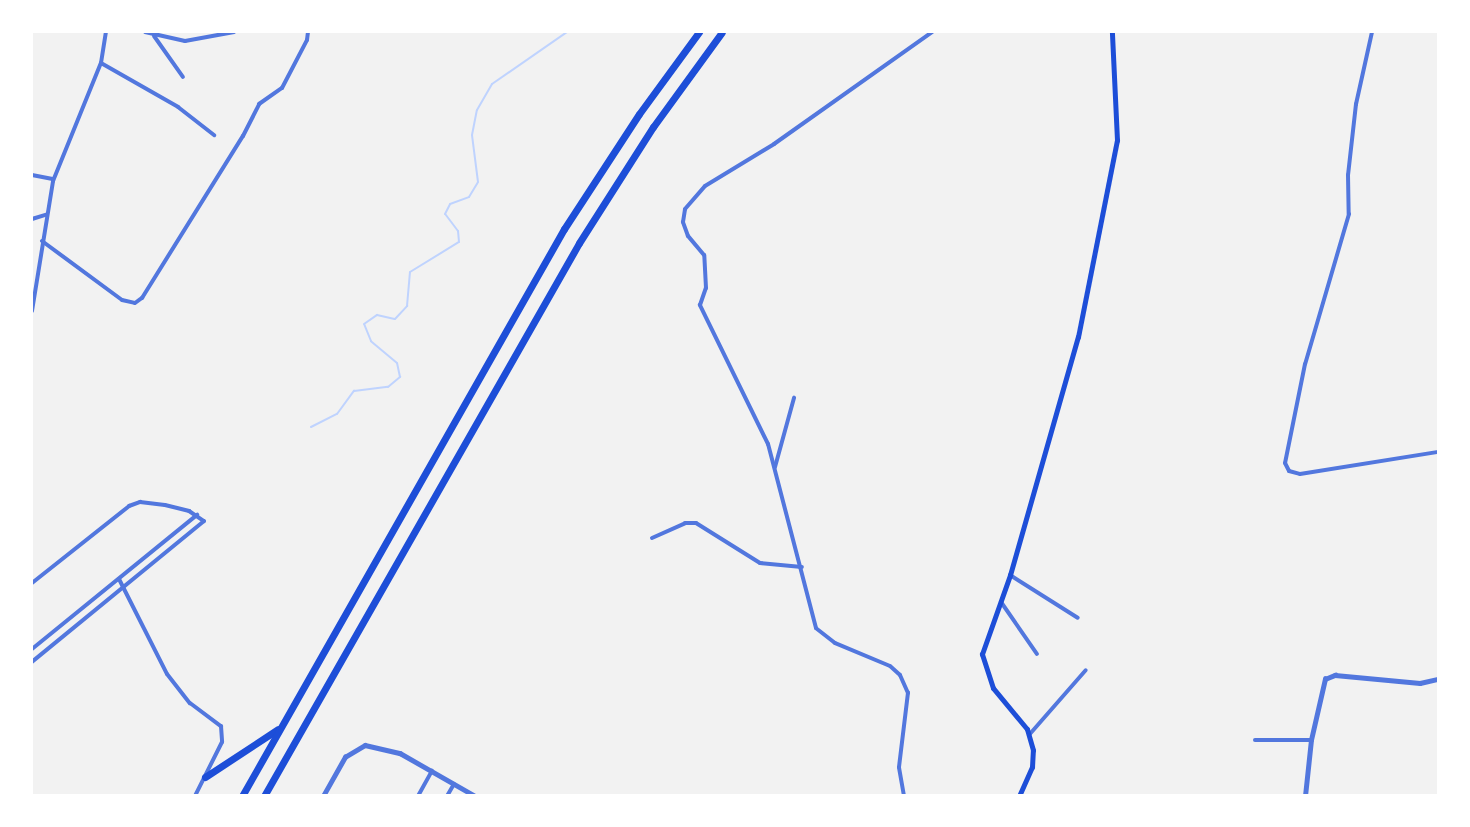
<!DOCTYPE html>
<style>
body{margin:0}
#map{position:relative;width:1470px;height:827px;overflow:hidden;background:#f2f2f2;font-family:"Nunito Sans",sans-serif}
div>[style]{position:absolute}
.stream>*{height:2px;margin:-1px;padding:0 1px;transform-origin:1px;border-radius:1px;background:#bfd3fe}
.minor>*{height:4px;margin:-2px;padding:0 2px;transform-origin:2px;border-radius:2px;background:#5277de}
.tertiary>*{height:4.5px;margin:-2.25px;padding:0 2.25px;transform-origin:2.25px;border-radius:2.25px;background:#5277de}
.secondary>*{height:5px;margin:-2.5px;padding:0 2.5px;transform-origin:2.5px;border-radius:2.5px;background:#1d4ed8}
.motorway>*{height:7px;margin:-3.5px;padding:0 3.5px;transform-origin:3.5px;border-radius:3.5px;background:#1d4ed8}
span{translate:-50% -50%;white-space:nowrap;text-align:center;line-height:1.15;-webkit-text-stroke:6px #fff;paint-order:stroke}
.frame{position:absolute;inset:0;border:33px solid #fff;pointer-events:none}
</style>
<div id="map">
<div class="stream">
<i style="left:311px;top:427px;width:29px;rotate:-27deg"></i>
<i style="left:337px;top:414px;width:29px;rotate:-54deg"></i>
<i style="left:354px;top:391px;width:34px;rotate:-7deg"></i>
<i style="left:388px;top:387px;width:16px;rotate:-40deg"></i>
<i style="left:400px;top:377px;width:14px;rotate:-102deg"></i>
<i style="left:397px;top:363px;width:34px;rotate:-140deg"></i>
<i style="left:371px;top:341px;width:18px;rotate:-112deg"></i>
<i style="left:364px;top:324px;width:16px;rotate:-35deg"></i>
<i style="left:377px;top:315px;width:18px;rotate:13deg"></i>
<i style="left:395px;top:319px;width:18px;rotate:-47deg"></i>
<i style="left:407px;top:306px;width:34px;rotate:-85deg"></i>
<i style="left:410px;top:272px;width:57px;rotate:-31.5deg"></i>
<i style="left:459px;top:242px;width:11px;rotate:-95deg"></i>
<i style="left:458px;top:231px;width:21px;rotate:-127deg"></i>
<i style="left:445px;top:214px;width:11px;rotate:-63deg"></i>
<i style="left:450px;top:204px;width:20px;rotate:-20deg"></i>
<i style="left:469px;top:197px;width:17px;rotate:-59deg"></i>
<i style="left:478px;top:182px;width:47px;rotate:-97.3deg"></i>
<i style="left:472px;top:135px;width:25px;rotate:-79deg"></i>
<i style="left:477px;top:110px;width:30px;rotate:-60deg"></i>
<i style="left:492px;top:84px;width:91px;rotate:-34.7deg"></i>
</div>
<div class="minor">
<i style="left:145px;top:32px;width:41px;rotate:12.7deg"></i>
<i style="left:185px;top:41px;width:50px;rotate:-10.4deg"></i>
<i style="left:1372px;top:32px;width:74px;rotate:102.5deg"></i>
<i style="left:1356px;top:104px;width:71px;rotate:96.4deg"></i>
<i style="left:1348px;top:175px;width:39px;rotate:89deg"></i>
<i style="left:1349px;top:214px;width:156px;rotate:106.3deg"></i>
<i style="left:1305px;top:364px;width:101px;rotate:101.4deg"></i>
<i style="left:1285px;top:463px;width:9px;rotate:63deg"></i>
<i style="left:1289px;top:471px;width:11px;rotate:15deg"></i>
<i style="left:1300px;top:474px;width:140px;rotate:-9.1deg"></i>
<i style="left:154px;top:36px;width:50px;rotate:54.7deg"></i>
<i style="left:101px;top:63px;width:89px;rotate:29.7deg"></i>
<i style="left:178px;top:107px;width:46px;rotate:37.9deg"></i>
<i style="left:32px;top:175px;width:21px;rotate:11deg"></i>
<i style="left:32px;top:219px;width:14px;rotate:-17deg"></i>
<i style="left:42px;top:241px;width:99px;rotate:36.4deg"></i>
<i style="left:122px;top:300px;width:13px;rotate:13deg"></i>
<i style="left:135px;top:303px;width:9px;rotate:-36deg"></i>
<i style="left:142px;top:298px;width:191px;rotate:-58.1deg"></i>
<i style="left:243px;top:136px;width:36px;rotate:-63deg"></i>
<i style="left:259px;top:104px;width:28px;rotate:-35deg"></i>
<i style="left:282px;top:88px;width:54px;rotate:-62.5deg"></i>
<i style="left:307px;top:40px;width:8px;rotate:-83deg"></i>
<i style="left:32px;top:311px;width:132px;rotate:-80.8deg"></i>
<i style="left:53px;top:181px;width:127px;rotate:-67.9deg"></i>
<i style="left:101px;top:63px;width:31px;rotate:-81deg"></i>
<i style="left:775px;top:467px;width:72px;rotate:-74.6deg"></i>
<i style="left:652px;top:538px;width:36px;rotate:-24deg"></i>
<i style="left:685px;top:523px;width:11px"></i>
<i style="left:696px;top:523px;width:75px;rotate:32deg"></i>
<i style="left:760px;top:563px;width:42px;rotate:5.4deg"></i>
<i style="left:1010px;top:575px;width:80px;rotate:32.3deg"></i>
<i style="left:119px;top:579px;width:106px;rotate:63.2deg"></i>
<i style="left:167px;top:674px;width:37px;rotate:52deg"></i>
<i style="left:190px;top:703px;width:39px;rotate:37deg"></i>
<i style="left:221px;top:726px;width:16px;rotate:86deg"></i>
<i style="left:222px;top:742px;width:60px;rotate:116.6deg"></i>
<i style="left:32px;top:583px;width:124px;rotate:-38.4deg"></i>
<i style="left:129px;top:506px;width:12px;rotate:-20deg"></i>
<i style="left:140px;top:502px;width:25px;rotate:7deg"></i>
<i style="left:165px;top:505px;width:25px;rotate:14deg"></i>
<i style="left:189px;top:511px;width:18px;rotate:34deg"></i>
<i style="left:204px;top:521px;width:222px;rotate:140.7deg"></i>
<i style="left:1001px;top:602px;width:63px;rotate:55.3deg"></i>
<i style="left:32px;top:649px;width:213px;rotate:-39.1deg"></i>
<i style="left:1029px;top:735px;width:86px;rotate:-48.8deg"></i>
<i style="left:1255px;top:740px;width:56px"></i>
<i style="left:418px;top:796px;width:29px;rotate:-61deg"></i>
<i style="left:447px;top:796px;width:14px;rotate:-60deg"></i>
<i style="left:904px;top:796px;width:29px;rotate:-100deg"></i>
<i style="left:899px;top:767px;width:75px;rotate:-83.1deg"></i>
<i style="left:908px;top:693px;width:20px;rotate:-114deg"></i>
<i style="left:900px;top:675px;width:13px;rotate:-138deg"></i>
<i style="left:890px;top:666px;width:60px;rotate:-157.3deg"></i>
<i style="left:835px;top:643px;width:24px;rotate:-142deg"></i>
<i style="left:816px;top:628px;width:190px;rotate:-104.6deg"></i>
<i style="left:768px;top:444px;width:155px;rotate:-116.1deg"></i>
<i style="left:700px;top:305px;width:18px;rotate:-71deg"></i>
<i style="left:706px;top:288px;width:33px;rotate:-93deg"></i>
<i style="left:704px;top:255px;width:25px;rotate:-130deg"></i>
<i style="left:688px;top:236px;width:15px;rotate:-110deg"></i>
<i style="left:683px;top:222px;width:13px;rotate:-81deg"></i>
<i style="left:685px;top:209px;width:30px;rotate:-49deg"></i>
<i style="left:705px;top:186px;width:81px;rotate:-31.3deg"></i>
<i style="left:774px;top:144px;width:194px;rotate:-35.3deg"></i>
</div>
<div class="tertiary">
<i style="left:323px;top:796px;width:45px;rotate:-60.6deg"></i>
<i style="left:345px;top:757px;width:23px;rotate:-31deg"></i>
<i style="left:365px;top:745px;width:36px;rotate:13deg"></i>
<i style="left:400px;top:753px;width:86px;rotate:29.8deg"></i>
<i style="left:1305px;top:796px;width:56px;rotate:-83.9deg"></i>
<i style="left:1311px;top:740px;width:63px;rotate:-77.1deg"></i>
<i style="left:1325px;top:679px;width:11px;rotate:-22deg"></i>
<i style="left:1335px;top:675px;width:85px;rotate:5.4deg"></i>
<i style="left:1420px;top:683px;width:18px;rotate:-13deg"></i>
</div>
<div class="secondary">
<i style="left:1019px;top:796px;width:32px;rotate:-66deg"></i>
<i style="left:1032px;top:767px;width:17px;rotate:-87deg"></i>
<i style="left:1033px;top:750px;width:22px;rotate:-106deg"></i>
<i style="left:1027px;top:729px;width:53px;rotate:-129.7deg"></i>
<i style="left:993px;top:688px;width:36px;rotate:-108deg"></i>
<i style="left:982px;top:654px;width:84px;rotate:-70.5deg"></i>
<i style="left:1010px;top:575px;width:248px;rotate:-74.1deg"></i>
<i style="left:1078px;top:337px;width:201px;rotate:-78.8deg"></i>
<i style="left:1117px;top:140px;width:108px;rotate:-92.7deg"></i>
</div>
<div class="motorway">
<i style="left:205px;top:777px;width:87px;rotate:-33.3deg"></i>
<i style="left:242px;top:796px;width:652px;rotate:-60.41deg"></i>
<i style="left:564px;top:229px;width:137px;rotate:-56.9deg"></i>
<i style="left:639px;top:114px;width:102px;rotate:-53.8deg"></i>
<i style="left:264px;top:796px;width:636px;rotate:-60.33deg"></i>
<i style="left:579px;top:243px;width:138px;rotate:-57.5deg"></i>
<i style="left:653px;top:127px;width:117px;rotate:-54deg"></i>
</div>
<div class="frame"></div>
</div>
